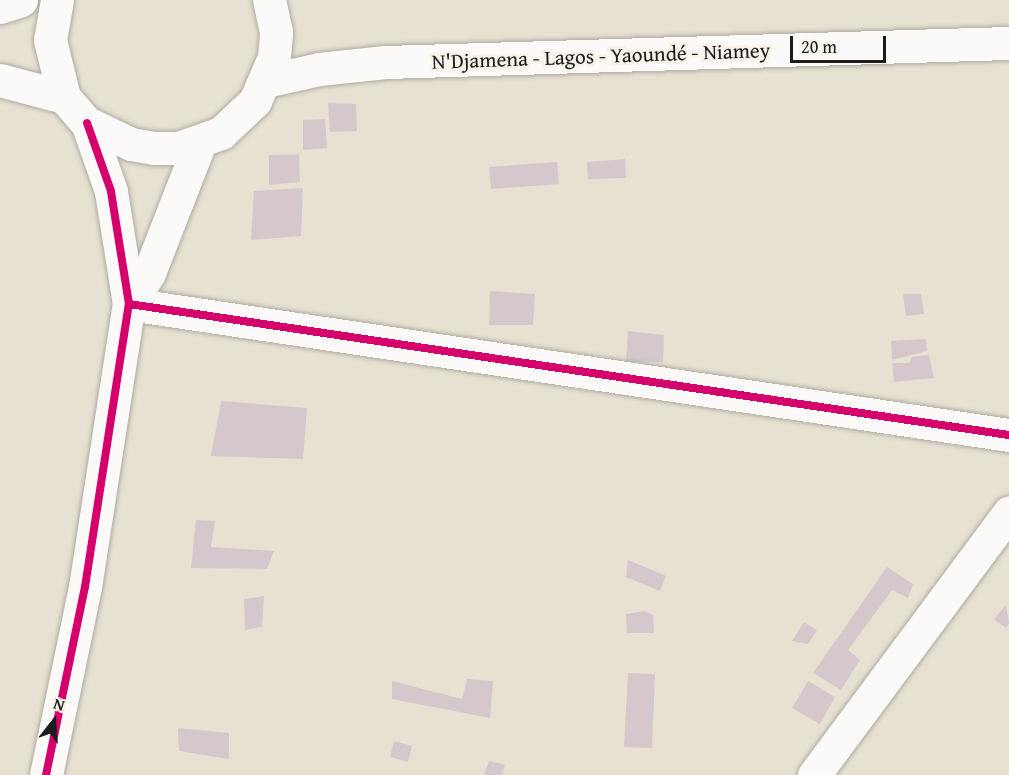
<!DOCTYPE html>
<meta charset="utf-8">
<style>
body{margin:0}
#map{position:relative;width:1009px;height:775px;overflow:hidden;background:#e7e1d2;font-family:"Gentium Book Plus",serif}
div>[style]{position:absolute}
.building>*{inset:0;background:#d4c8cd}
.roads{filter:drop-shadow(0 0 2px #aeaba1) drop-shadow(0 0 2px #aeaba1)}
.minor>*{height:33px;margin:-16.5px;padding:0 16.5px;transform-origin:16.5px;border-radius:16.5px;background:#fbfaf8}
.trunk>*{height:33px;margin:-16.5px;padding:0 16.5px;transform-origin:16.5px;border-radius:16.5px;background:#fbfaf8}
.cycleway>*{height:8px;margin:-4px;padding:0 4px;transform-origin:4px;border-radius:4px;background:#d6006c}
span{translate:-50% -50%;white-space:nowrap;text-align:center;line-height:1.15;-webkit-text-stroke:6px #f7f3e8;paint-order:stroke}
.street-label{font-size:21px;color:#1c1c1c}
.north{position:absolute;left:24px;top:691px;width:60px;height:60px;-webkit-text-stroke:4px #f7f3e8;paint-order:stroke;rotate:17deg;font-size:16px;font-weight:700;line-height:24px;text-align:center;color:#1c1c1c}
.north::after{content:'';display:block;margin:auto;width:21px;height:27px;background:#1c1c1c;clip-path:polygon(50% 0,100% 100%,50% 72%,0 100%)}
.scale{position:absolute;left:790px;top:36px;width:96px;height:27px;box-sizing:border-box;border:3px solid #1c1c1c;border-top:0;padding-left:8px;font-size:18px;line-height:21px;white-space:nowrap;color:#1c1c1c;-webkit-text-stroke:4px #f7f3e8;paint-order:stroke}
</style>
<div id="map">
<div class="building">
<i style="clip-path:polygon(328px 103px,356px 104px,357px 131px,330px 132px)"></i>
<i style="clip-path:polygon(325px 119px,327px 148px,303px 150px,303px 120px)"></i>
<i style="clip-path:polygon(299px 154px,300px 182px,269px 185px,269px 155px)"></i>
<i style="clip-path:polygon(625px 159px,626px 178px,588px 179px,587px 162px)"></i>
<i style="clip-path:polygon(557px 162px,559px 184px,491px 189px,489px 167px)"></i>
<i style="clip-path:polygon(303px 188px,301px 236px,251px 240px,254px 191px)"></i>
<i style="clip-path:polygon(490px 291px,535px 294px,533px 325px,489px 325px)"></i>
<i style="clip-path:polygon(903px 294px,921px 294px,924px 314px,906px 316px)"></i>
<i style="clip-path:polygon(628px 331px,664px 335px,663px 362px,626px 362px)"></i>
<i style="clip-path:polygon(926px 339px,927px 351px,892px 360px,891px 341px)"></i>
<i style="clip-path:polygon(929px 355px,934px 378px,894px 382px,892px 363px,909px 363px,912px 357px)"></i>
<i style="clip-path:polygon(221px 401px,307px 408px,303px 459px,211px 456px)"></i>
<i style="clip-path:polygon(196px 520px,215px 521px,211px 547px,274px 551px,267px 569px,191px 568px)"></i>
<i style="clip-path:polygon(628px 560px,666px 576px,660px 591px,626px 577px)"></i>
<i style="clip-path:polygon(887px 567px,913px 584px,908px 598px,892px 590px,848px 650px,860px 660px,841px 690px,813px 673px)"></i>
<i style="clip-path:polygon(264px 596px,262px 627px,245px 630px,244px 599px)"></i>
<i style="clip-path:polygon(1006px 605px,1009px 624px,1006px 628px,994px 619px)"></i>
<i style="clip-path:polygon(645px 611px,653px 615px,654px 633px,627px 633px,626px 614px)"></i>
<i style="clip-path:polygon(804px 622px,817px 630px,808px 644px,792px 641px)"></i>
<i style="clip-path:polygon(628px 673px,655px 674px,652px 748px,624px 747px)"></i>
<i style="clip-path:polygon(467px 679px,493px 681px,490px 718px,392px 699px,392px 681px,462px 699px)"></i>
<i style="clip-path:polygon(808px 681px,835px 697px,820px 724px,792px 708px)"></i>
<i style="clip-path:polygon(178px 728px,229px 733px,229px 759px,179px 751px)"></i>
<i style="clip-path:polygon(394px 741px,412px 746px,408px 762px,390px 757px)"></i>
<i style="clip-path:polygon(489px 761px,505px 765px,502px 775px,484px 775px)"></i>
</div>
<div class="roads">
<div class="minor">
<i style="left:129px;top:304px;width:890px;rotate:8.47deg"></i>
<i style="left:129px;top:304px;width:37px;rotate:-57deg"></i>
<i style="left:149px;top:273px;width:141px;rotate:-68.7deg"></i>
<i style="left:46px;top:775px;width:192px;rotate:-78.3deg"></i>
<i style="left:85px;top:587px;width:286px;rotate:-81.2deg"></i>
<i style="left:129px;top:304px;width:114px;rotate:-99.1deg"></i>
<i style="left:111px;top:191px;width:72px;rotate:-109.4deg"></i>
<i style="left:814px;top:775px;width:327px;rotate:-53.4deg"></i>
</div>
<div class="trunk">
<i style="left:57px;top:0;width:41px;rotate:99.9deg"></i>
<i style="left:50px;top:40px;width:59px;rotate:76.2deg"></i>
<i style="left:64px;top:97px;width:35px;rotate:49deg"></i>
<i style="left:87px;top:123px;width:49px;rotate:25.5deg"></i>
<i style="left:131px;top:144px;width:23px;rotate:10deg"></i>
<i style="left:154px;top:148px;width:24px"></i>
<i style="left:178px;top:148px;width:46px;rotate:-19.2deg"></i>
<i style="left:221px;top:133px;width:47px;rotate:-43.3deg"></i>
<i style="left:255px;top:101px;width:48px;rotate:-66.6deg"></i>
<i style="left:274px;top:57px;width:25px;rotate:-85deg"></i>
<i style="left:276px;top:32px;width:33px;rotate:-102deg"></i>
<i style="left:0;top:7px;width:22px;rotate:-18deg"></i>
<i style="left:0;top:80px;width:66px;rotate:14.9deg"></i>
<i style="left:266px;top:81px;width:54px;rotate:-12.8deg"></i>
<i style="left:319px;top:69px;width:67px;rotate:-6deg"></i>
<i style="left:386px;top:62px;width:623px;rotate:-1.75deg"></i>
</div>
</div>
<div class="cycleway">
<i style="left:129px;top:304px;width:890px;rotate:8.47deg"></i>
<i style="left:46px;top:775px;width:192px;rotate:-78.3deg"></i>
<i style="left:85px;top:587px;width:286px;rotate:-81.2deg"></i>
<i style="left:129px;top:304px;width:114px;rotate:-99.1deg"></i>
<i style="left:111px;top:191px;width:72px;rotate:-109.4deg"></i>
</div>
<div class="street-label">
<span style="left:601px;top:56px;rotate:-2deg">N'Djamena - Lagos - Yaoundé - Niamey</span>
</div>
<div class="north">N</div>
<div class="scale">20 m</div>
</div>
